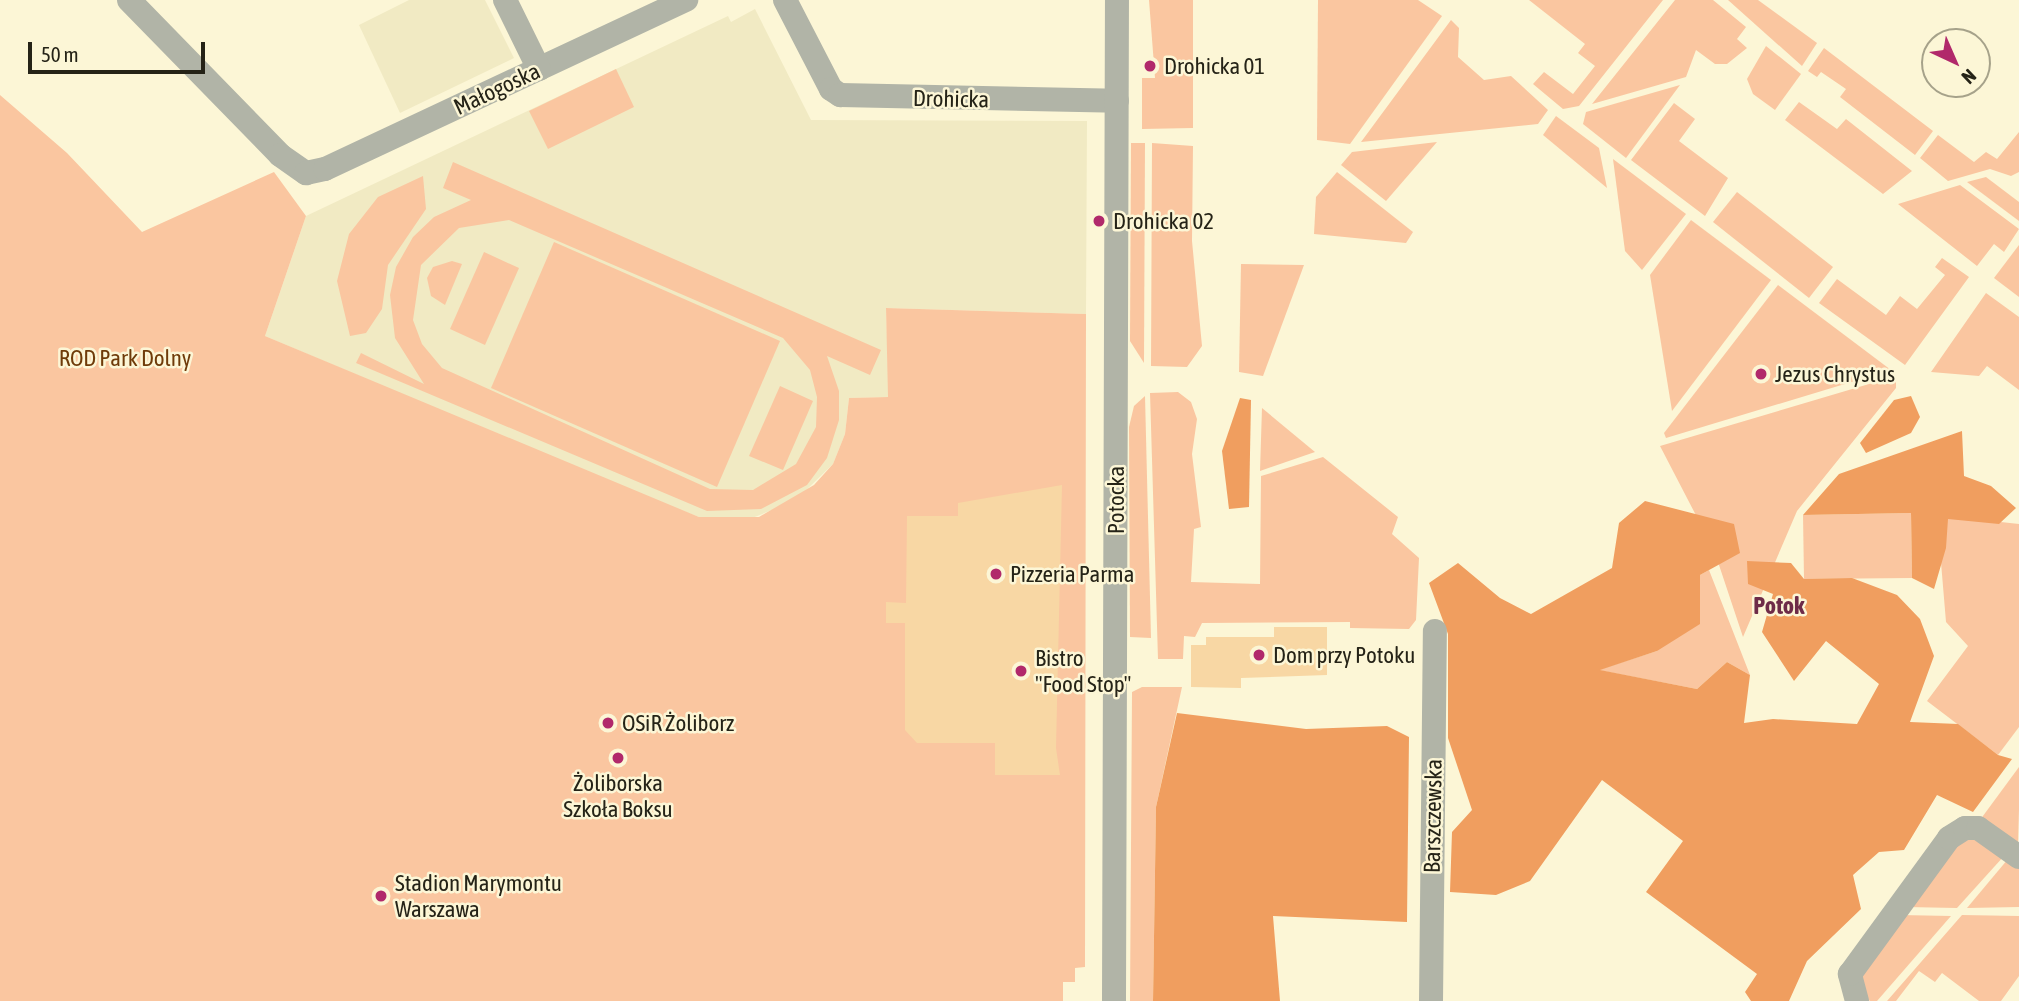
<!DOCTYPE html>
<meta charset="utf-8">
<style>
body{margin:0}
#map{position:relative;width:2019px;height:1001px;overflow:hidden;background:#fcf6d6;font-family:"Asap Condensed",sans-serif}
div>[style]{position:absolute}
.built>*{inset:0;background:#f1eac3}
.green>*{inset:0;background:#fac6a0}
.forest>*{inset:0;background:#f09e5f}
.building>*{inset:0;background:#f8d7a4}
.minor>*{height:24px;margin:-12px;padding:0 12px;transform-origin:12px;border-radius:12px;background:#b1b4a7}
.dots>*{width:19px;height:19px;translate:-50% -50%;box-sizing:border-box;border:4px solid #fcf6d6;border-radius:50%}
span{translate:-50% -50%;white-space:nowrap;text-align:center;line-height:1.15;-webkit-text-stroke:5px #fcf6d6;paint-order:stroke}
.poi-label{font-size:23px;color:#252317}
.left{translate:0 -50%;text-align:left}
.street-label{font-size:23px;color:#252317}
.park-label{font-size:23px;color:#6f3b09}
.neighbourhood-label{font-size:24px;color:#6e2b48;font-weight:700}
.north{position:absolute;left:1921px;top:28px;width:70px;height:70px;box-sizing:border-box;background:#fcf6d6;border:2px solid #a6a28a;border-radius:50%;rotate:136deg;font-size:19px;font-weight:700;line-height:28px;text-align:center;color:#252317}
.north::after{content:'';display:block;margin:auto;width:24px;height:32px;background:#b1296b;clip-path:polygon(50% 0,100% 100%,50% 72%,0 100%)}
.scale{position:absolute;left:28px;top:42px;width:177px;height:32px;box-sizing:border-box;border:4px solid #252317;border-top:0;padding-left:9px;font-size:21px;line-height:24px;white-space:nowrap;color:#252317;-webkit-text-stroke:5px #fcf6d6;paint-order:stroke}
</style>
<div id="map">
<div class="built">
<i style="clip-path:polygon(409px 0,485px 0,514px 58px,400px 113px,359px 25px)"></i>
<i style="clip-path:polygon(755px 9px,811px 120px,1087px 121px,1086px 314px,886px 308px,889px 397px,849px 398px,845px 434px,833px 464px,796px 500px,745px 521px,699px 517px,623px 488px,265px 336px,306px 216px,728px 16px,731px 22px)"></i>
</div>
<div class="green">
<i style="clip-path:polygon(1149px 0,1193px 0,1193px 128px,1142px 129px,1142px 78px,1155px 78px)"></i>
<i style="clip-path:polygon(1318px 0,1418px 0,1442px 16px,1350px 144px,1317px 140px)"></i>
<i style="clip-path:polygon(1529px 0,1663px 0,1579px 106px,1563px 109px,1533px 84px,1544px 72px,1573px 94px,1595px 66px,1578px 53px,1585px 44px)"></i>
<i style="clip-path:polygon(1675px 0,1713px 0,1746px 27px,1737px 39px,1747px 48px,1727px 64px,1715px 64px,1696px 50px,1686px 77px,1592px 104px)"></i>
<i style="clip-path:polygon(1728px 0,1758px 0,1817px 43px,1802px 66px)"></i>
<i style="clip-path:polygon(1451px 20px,1459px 28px,1458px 57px,1484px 80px,1511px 76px,1548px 110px,1538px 124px,1361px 142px)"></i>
<i style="clip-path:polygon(1766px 46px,1801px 74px,1775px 110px,1753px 94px,1747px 79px)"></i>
<i style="clip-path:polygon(1824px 48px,1933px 131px,1915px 155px,1840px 97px,1846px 89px,1821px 72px,1817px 77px,1808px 71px)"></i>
<i style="clip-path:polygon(616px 69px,634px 107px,548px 149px,529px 111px)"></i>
<i style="clip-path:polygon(1680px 85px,1626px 158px,1583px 124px,1586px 112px)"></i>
<i style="clip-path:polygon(0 95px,67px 153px,142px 232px,274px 172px,306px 216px,265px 336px,699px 517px,759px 517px,814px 485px,833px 464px,845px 434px,849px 398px,888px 397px,886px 308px,1086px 314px,1085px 967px,1075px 968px,1075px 982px,1063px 982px,1063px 1001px,0 1001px)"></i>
<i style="clip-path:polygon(1799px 102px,1837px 129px,1846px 119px,1912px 171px,1883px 194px,1785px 120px)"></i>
<i style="clip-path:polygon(1674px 103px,1695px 119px,1679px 141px,1728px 178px,1705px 216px,1631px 160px)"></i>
<i style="clip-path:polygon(1556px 116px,1599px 148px,1607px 188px,1543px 135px)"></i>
<i style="clip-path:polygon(2019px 132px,2019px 172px,2011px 176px,1990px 169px,1948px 181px,1920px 158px,1938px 135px,1974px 162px,1986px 152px,1997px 159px)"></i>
<i style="clip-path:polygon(1437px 142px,1386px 201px,1341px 165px,1352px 152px)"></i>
<i style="clip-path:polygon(1131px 143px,1145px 143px,1144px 363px,1130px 341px)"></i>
<i style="clip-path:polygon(1152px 143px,1193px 146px,1192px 241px,1202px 346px,1187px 367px,1151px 366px)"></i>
<i style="clip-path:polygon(1613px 159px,1686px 214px,1642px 270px,1625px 251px)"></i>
<i style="clip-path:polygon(evenodd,453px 162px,881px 350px,870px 375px,827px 356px,839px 391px,839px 420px,827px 458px,807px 485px,761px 509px,707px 511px,356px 363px,361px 353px,424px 384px,395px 338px,390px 295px,396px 267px,413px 237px,434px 217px,471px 200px,443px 188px,453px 162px,509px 220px,783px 338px,810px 370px,817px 397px,816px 427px,796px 464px,753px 490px,710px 489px,442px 368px,422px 344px,413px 320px,421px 265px,459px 228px,509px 220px)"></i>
<i style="clip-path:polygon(1337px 172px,1413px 232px,1406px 243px,1314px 234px,1316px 197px)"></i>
<i style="clip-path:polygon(423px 176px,426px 209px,388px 265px,382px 309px,366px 333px,350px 336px,337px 281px,349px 234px,378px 197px)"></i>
<i style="clip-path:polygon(1986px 177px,2019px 202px,2019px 221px,1967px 182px)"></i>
<i style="clip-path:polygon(1960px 185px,2019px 229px,2004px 252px,1994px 244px,1977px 266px,1898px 204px)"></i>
<i style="clip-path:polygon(1737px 192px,1833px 267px,1809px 298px,1713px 222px)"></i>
<i style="clip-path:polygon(1691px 220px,1771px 280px,1672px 411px,1650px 275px)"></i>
<i style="clip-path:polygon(554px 242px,780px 341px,717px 487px,491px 388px)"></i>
<i style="clip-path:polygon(2019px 245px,2019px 297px,1994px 278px)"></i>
<i style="clip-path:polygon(484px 252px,519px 268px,485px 345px,450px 329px)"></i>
<i style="clip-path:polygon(1942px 258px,1969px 277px,1905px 365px,1819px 303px,1837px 279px,1886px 315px,1900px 296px,1917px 309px,1945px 275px,1935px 267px)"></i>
<i style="clip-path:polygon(452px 261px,462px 264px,445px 305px,431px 296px,427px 278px,433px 267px)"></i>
<i style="clip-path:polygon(1241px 264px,1304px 265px,1263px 376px,1239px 372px)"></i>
<i style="clip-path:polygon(1778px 285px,1891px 370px,1666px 438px,1664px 433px)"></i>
<i style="clip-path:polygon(1986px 293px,2019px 317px,2019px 390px,1987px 366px,1979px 376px,1931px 372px)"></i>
<i style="clip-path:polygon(1896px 376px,1896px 388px,1797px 511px,1743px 637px,1714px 550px,1660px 446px)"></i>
<i style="clip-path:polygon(780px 386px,813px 401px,783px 470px,749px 456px)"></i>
<i style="clip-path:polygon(1178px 392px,1191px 402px,1197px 419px,1192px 454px,1201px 527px,1194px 529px,1191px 582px,1260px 584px,1261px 476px,1323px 457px,1398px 517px,1392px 534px,1419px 558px,1416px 620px,1409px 629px,1350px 628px,1350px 622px,1202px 623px,1195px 637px,1184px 636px,1183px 659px,1158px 659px,1150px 393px)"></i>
<i style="clip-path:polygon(1145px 396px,1151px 638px,1130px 637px,1129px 427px,1134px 406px)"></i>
<i style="clip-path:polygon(1262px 408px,1315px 452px,1260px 471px)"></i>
<i style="clip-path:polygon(1911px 513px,1912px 578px,1804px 579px,1803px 515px)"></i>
<i style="clip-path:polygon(1937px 515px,2019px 524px,2019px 727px,1998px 755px,1927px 701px,1968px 646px,1946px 622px)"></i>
<i style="clip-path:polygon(1709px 570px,1750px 675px,1727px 662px,1697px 689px,1598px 670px,1657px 651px,1700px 575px)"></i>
<i style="clip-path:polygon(1142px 687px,1182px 687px,1156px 807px,1153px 1001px,1130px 1001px,1132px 692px)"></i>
<i style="clip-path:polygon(2019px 767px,2019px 809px,2018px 845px,1980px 820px)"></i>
<i style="clip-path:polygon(1971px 839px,1988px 842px,2004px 856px,1957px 908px,1906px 907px,1955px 844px)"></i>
<i style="clip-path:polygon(2008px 859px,2019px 868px,2019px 907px,1967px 908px)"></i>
<i style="clip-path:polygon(1900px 915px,1951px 916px,1877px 1001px,1870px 1001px,1862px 995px,1861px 969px)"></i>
<i style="clip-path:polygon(1962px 915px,2019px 916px,2019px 976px,2001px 1001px,1979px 1001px,1942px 973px,1935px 982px,1919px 971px,1896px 1001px,1887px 1001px)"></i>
</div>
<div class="forest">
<i style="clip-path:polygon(1911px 396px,1920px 417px,1911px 433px,1866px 453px,1860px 443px,1894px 400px)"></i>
<i style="clip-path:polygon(1240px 398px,1251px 400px,1249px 507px,1229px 509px,1222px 451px)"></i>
<i style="clip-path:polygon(1962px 431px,1964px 476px,1991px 486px,2016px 508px,1999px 524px,1948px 519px,1946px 548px,1934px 589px,1912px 578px,1911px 513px,1803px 515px,1839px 474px)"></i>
<i style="clip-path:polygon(1645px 501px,1734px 524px,1740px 553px,1700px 575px,1700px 624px,1657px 651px,1600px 670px,1697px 689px,1727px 662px,1750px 675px,1744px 723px,1773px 719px,1857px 724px,1879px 684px,1826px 641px,1794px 681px,1762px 632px,1773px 594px,1748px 584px,1747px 561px,1791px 563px,1804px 579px,1852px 578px,1897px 595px,1920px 619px,1934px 656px,1910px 722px,1958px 724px,1998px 755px,2012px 759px,1973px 812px,1937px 795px,1904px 850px,1879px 852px,1853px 875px,1861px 909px,1807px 961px,1789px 1001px,1751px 1001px,1745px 992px,1757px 974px,1646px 892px,1683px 841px,1602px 780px,1530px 881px,1496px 895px,1450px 892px,1452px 832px,1472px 810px,1448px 738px,1448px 634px,1429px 583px,1458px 563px,1500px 598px,1531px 614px,1612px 568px,1619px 523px)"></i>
<i style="clip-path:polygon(1177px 713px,1306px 729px,1387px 726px,1409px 737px,1407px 922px,1273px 916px,1280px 1001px,1153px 1001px,1156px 807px)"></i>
</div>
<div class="building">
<i style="clip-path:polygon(1062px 485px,1056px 748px,1060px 775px,995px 775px,995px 743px,917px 743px,905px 730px,905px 623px,886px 623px,886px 602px,906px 603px,907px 516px,958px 516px,958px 503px)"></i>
<i style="clip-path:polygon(1274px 627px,1327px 627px,1327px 675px,1241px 678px,1241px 688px,1191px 687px,1191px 645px,1206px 645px,1206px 637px,1274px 637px)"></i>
</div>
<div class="minor">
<i style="left:129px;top:0;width:216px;rotate:45.7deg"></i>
<i style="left:280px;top:155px;width:32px;rotate:35deg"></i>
<i style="left:306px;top:173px;width:19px;rotate:-12deg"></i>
<i style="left:325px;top:169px;width:399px;rotate:-25.1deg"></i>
<i style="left:505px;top:0;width:77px;rotate:63.8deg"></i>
<i style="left:785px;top:0;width:100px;rotate:62.7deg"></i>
<i style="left:831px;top:89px;width:11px;rotate:34deg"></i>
<i style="left:840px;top:95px;width:277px;rotate:1.2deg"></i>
<i style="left:1114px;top:1001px;width:1001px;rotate:-89.83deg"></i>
<i style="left:1431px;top:1001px;width:370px;rotate:-89.4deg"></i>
<i style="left:1857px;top:1001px;width:28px;rotate:-105deg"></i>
<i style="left:1850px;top:974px;width:168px;rotate:-53.9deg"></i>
<i style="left:1949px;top:838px;width:19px;rotate:-32deg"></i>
<i style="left:1965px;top:828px;width:13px"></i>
<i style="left:1978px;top:828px;width:50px;rotate:35.3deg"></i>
</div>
<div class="dots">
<i style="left:1150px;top:66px;background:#b1296b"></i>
<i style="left:1099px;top:221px;background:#b1296b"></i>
<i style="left:1761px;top:374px;background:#b1296b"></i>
<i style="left:996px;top:574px;background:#b1296b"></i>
<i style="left:1259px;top:655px;background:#b1296b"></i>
<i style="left:1021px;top:671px;background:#b1296b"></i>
<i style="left:608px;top:723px;background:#b1296b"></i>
<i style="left:618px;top:758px;background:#b1296b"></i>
<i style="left:381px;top:896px;background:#b1296b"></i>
</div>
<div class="poi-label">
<span class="left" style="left:1164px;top:66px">Drohicka 01</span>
<span class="left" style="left:1113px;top:221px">Drohicka 02</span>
<span class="left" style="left:1775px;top:374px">Jezus Chrystus</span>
<span class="left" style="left:1010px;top:574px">Pizzeria Parma</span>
<span class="left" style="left:1273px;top:655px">Dom przy Potoku</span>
<span class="left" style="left:1035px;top:671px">Bistro<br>"Food Stop"</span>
<span class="left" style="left:622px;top:723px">OSiR Żoliborz</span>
<span style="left:618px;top:796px">Żoliborska<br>Szkoła Boksu</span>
<span class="left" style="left:395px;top:896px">Stadion Marymontu<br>Warszawa</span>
</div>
<div class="street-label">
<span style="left:497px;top:89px;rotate:-25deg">Małogoska</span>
<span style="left:951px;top:99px;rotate:1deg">Drohicka</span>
<span style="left:1116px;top:500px;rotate:-90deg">Potocka</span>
<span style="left:1433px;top:816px;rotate:-89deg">Barszczewska</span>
</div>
<div class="park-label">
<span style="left:125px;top:358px">ROD Park Dolny</span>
</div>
<div class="neighbourhood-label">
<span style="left:1779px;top:606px">Potok</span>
</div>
<div class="north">N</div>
<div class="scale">50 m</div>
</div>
